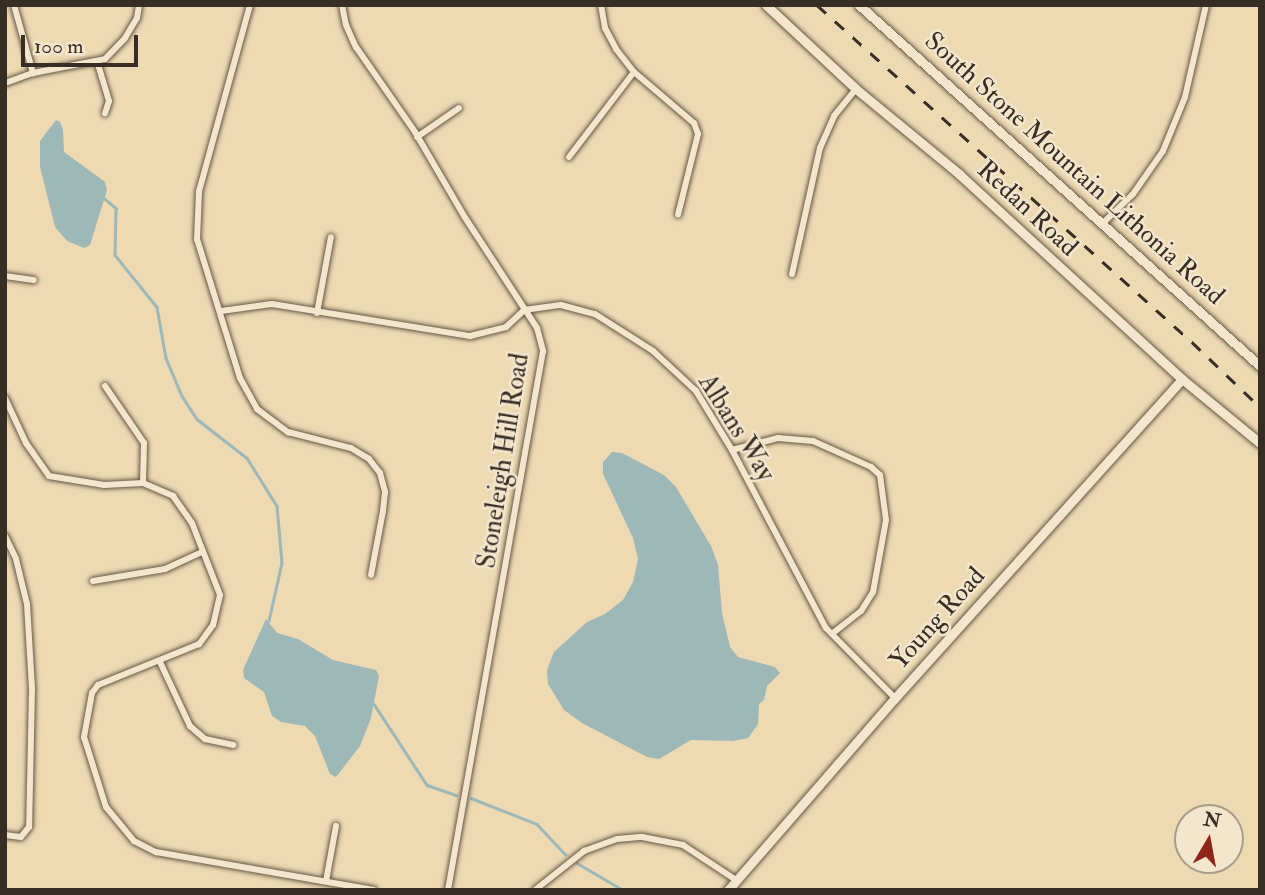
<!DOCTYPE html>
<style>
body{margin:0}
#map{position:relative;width:1265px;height:895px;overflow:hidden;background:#edd9b2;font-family:"IM FELL Double Pica",serif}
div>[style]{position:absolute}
.water>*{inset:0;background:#9eb7b7}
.stream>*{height:2.5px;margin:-1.25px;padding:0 1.25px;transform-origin:1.25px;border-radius:1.25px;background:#9eb7b7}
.roads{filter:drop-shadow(0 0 2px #655848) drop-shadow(0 0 2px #655848)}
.street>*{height:6px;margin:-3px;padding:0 3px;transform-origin:3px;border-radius:3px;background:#f3e6cd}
.secondary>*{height:9px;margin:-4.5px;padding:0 4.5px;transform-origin:4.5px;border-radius:4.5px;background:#f3e6cd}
.rail>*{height:2.5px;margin-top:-1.25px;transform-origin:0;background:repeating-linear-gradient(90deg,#382d25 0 12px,transparent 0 24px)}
span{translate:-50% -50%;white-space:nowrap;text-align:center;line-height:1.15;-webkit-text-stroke:5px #f3e6cd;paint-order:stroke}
.street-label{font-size:26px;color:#382d25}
.frame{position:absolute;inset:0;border:7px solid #382d25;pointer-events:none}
.north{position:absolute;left:1174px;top:804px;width:70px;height:70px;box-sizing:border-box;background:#f3e6cd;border:2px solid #a89c8a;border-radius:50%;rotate:10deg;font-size:19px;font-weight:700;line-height:28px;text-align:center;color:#382d25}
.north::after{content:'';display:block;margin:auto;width:24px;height:32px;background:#8f2418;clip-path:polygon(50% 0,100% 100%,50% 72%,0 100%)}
.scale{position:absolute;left:21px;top:35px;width:117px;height:32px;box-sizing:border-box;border:4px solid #382d25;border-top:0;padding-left:9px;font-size:21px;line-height:24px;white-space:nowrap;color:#382d25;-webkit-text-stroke:5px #f3e6cd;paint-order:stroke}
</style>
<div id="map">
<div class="water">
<i style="clip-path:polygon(56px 120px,60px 122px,63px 130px,64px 152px,105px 182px,107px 190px,90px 245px,84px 248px,67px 241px,55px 227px,40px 167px,40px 141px)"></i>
<i style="clip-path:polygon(612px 452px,622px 453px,664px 475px,676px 487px,711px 546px,718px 565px,722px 613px,730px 647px,738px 657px,775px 667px,780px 673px,767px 686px,764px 700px,759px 704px,758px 724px,748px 738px,733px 741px,691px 740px,659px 759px,647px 757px,582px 723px,564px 710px,548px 684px,547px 670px,554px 652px,587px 622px,605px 614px,623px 600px,633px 582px,638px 559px,633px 538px,603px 474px,603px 462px)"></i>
<i style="clip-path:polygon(266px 619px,277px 633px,298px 639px,333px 660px,376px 670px,379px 676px,371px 718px,360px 746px,336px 777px,330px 774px,315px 736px,305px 726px,281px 722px,272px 716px,264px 692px,244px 678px,243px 670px)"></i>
</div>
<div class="stream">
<i style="left:104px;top:198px;width:16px;rotate:40deg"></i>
<i style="left:116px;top:208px;width:47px;rotate:91.2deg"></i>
<i style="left:115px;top:255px;width:67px;rotate:51.1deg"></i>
<i style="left:157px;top:307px;width:52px;rotate:80deg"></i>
<i style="left:166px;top:358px;width:41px;rotate:67.2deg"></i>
<i style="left:182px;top:396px;width:27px;rotate:57deg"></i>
<i style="left:197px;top:419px;width:63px;rotate:38deg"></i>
<i style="left:247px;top:458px;width:57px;rotate:58deg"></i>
<i style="left:277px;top:506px;width:57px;rotate:85deg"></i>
<i style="left:282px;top:563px;width:59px;rotate:102.6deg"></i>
<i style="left:374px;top:704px;width:97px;rotate:56.8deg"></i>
<i style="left:427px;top:785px;width:31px;rotate:19deg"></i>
<i style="left:471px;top:798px;width:71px;rotate:21.5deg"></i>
<i style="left:537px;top:824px;width:42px;rotate:46.9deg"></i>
<i style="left:577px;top:863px;width:53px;rotate:30.4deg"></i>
</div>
<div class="roads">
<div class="street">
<i style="left:14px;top:5px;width:71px;rotate:74.4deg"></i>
<i style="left:250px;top:5px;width:194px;rotate:105.3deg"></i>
<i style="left:199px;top:192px;width:47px;rotate:92.4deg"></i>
<i style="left:197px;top:239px;width:145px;rotate:72.8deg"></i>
<i style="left:240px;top:378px;width:35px;rotate:61deg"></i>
<i style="left:257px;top:409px;width:39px;rotate:37deg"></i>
<i style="left:288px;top:432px;width:65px;rotate:14.3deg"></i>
<i style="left:351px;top:448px;width:21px;rotate:31deg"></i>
<i style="left:369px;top:459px;width:18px;rotate:52deg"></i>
<i style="left:380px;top:473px;width:20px;rotate:75deg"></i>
<i style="left:385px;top:492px;width:19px;rotate:96deg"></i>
<i style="left:383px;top:511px;width:65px;rotate:100.6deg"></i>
<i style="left:342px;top:5px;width:20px;rotate:79deg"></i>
<i style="left:346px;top:25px;width:24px;rotate:66deg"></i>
<i style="left:356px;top:47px;width:103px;rotate:55.2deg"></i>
<i style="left:415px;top:132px;width:97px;rotate:59.7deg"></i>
<i style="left:464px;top:216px;width:134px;rotate:56.9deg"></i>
<i style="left:537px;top:328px;width:24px;rotate:75deg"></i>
<i style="left:543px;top:351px;width:547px;rotate:100deg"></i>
<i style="left:601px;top:5px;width:23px;rotate:80deg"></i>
<i style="left:605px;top:28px;width:24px;rotate:62deg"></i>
<i style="left:616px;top:49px;width:29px;rotate:52deg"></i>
<i style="left:634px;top:72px;width:79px;rotate:40.4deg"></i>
<i style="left:694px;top:123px;width:12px;rotate:70deg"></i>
<i style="left:698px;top:134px;width:83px;rotate:103.9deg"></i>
<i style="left:97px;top:61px;width:42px;rotate:73.3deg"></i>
<i style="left:109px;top:101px;width:13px;rotate:108deg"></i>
<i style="left:5px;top:83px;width:30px;rotate:-20deg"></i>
<i style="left:33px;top:73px;width:73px;rotate:-11deg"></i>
<i style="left:105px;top:59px;width:29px;rotate:-46deg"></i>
<i style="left:125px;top:38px;width:23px;rotate:-59deg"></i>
<i style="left:137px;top:18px;width:13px;rotate:-81deg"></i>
<i style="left:417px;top:137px;width:51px;rotate:-34.6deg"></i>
<i style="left:569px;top:157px;width:107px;rotate:-52.6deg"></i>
<i style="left:1102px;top:224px;width:43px;rotate:-44.1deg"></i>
<i style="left:1133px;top:194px;width:52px;rotate:-55.1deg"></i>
<i style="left:1163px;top:151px;width:58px;rotate:-67.8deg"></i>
<i style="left:1185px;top:97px;width:94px;rotate:-77.1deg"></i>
<i style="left:792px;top:274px;width:129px;rotate:-77.5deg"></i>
<i style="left:820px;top:148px;width:35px;rotate:-66deg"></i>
<i style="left:834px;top:116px;width:35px;rotate:-51deg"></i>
<i style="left:5px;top:276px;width:29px;rotate:8deg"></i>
<i style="left:221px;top:311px;width:51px;rotate:-7.8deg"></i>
<i style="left:272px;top:304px;width:201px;rotate:9.2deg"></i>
<i style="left:470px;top:336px;width:37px;rotate:-14deg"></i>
<i style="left:506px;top:327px;width:25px;rotate:-43deg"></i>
<i style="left:524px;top:310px;width:37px;rotate:-8deg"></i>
<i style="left:561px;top:305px;width:35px;rotate:15deg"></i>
<i style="left:595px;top:314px;width:69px;rotate:32.5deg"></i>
<i style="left:653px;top:351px;width:59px;rotate:42.9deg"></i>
<i style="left:696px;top:391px;width:69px;rotate:58.6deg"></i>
<i style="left:732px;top:450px;width:201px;rotate:62.2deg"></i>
<i style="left:826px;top:628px;width:98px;rotate:45.4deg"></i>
<i style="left:317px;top:313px;width:77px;rotate:-79.6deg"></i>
<i style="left:105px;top:386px;width:69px;rotate:55.6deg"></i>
<i style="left:144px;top:443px;width:40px;rotate:91.4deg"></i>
<i style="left:5px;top:398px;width:50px;rotate:65deg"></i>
<i style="left:26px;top:443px;width:40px;rotate:55.1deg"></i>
<i style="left:49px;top:476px;width:56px;rotate:9.3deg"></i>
<i style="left:104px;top:485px;width:39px;rotate:-3deg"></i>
<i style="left:143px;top:483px;width:33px;rotate:23deg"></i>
<i style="left:173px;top:496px;width:33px;rotate:55deg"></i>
<i style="left:192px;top:523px;width:77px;rotate:68.7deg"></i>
<i style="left:220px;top:595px;width:31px;rotate:103deg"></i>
<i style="left:213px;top:625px;width:24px;rotate:126deg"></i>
<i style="left:199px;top:644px;width:109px;rotate:157.9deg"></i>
<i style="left:98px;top:685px;width:10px;rotate:127deg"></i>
<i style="left:92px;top:693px;width:45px;rotate:100.3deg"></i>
<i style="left:84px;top:737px;width:73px;rotate:72.6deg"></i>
<i style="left:106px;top:807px;width:44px;rotate:50.5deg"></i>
<i style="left:134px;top:841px;width:25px;rotate:27deg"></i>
<i style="left:156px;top:852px;width:221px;rotate:9.9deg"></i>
<i style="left:732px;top:450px;width:48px;rotate:-14.6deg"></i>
<i style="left:778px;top:438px;width:35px;rotate:5deg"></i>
<i style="left:813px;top:441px;width:64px;rotate:24.1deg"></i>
<i style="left:871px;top:467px;width:12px;rotate:42deg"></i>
<i style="left:880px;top:475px;width:45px;rotate:82.4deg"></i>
<i style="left:886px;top:520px;width:73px;rotate:100.2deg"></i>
<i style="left:873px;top:592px;width:22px;rotate:122deg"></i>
<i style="left:861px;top:611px;width:37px;rotate:142deg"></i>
<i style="left:5px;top:536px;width:25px;rotate:64deg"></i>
<i style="left:16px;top:559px;width:46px;rotate:76.3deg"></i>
<i style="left:27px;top:604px;width:85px;rotate:86.6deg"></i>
<i style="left:32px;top:689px;width:138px;rotate:91.2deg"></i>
<i style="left:29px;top:827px;width:13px;rotate:129deg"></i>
<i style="left:21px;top:837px;width:16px;rotate:-173deg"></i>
<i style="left:93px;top:581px;width:73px;rotate:-9.5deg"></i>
<i style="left:165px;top:569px;width:41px;rotate:-24.7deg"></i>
<i style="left:160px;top:662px;width:71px;rotate:64.9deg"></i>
<i style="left:190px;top:726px;width:20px;rotate:41deg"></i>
<i style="left:205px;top:739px;width:29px;rotate:12deg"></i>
<i style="left:326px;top:881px;width:56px;rotate:-79.7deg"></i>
<i style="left:535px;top:890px;width:63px;rotate:-38.5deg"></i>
<i style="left:584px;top:851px;width:35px;rotate:-20deg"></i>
<i style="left:617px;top:839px;width:25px;rotate:-5deg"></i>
<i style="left:642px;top:837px;width:42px;rotate:11deg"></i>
<i style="left:683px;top:845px;width:64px;rotate:33.4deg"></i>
</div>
<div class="secondary">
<i style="left:766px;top:5px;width:123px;rotate:43deg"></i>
<i style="left:856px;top:89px;width:134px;rotate:39.5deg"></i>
<i style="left:959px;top:174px;width:303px;rotate:42.6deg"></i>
<i style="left:1182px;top:379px;width:101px;rotate:39.4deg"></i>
<i style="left:859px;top:5px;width:540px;rotate:42deg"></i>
<i style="left:728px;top:890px;width:254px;rotate:-49deg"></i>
<i style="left:895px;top:698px;width:429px;rotate:-48deg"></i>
</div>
</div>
<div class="rail">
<i style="left:817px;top:5px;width:504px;rotate:41.94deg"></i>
<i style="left:1192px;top:342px;width:94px;rotate:43.7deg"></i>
</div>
<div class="street-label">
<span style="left:1074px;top:169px;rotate:42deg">South Stone Mountain Lithonia Road</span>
<span style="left:1027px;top:209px;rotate:43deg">Redan Road</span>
<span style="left:736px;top:428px;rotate:58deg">Albans Way</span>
<span style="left:504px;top:461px;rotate:-81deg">Stoneleigh Hill Road</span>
<span style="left:938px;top:619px;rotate:-48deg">Young Road</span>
</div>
<div class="frame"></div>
<div class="north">N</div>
<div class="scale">100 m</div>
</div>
